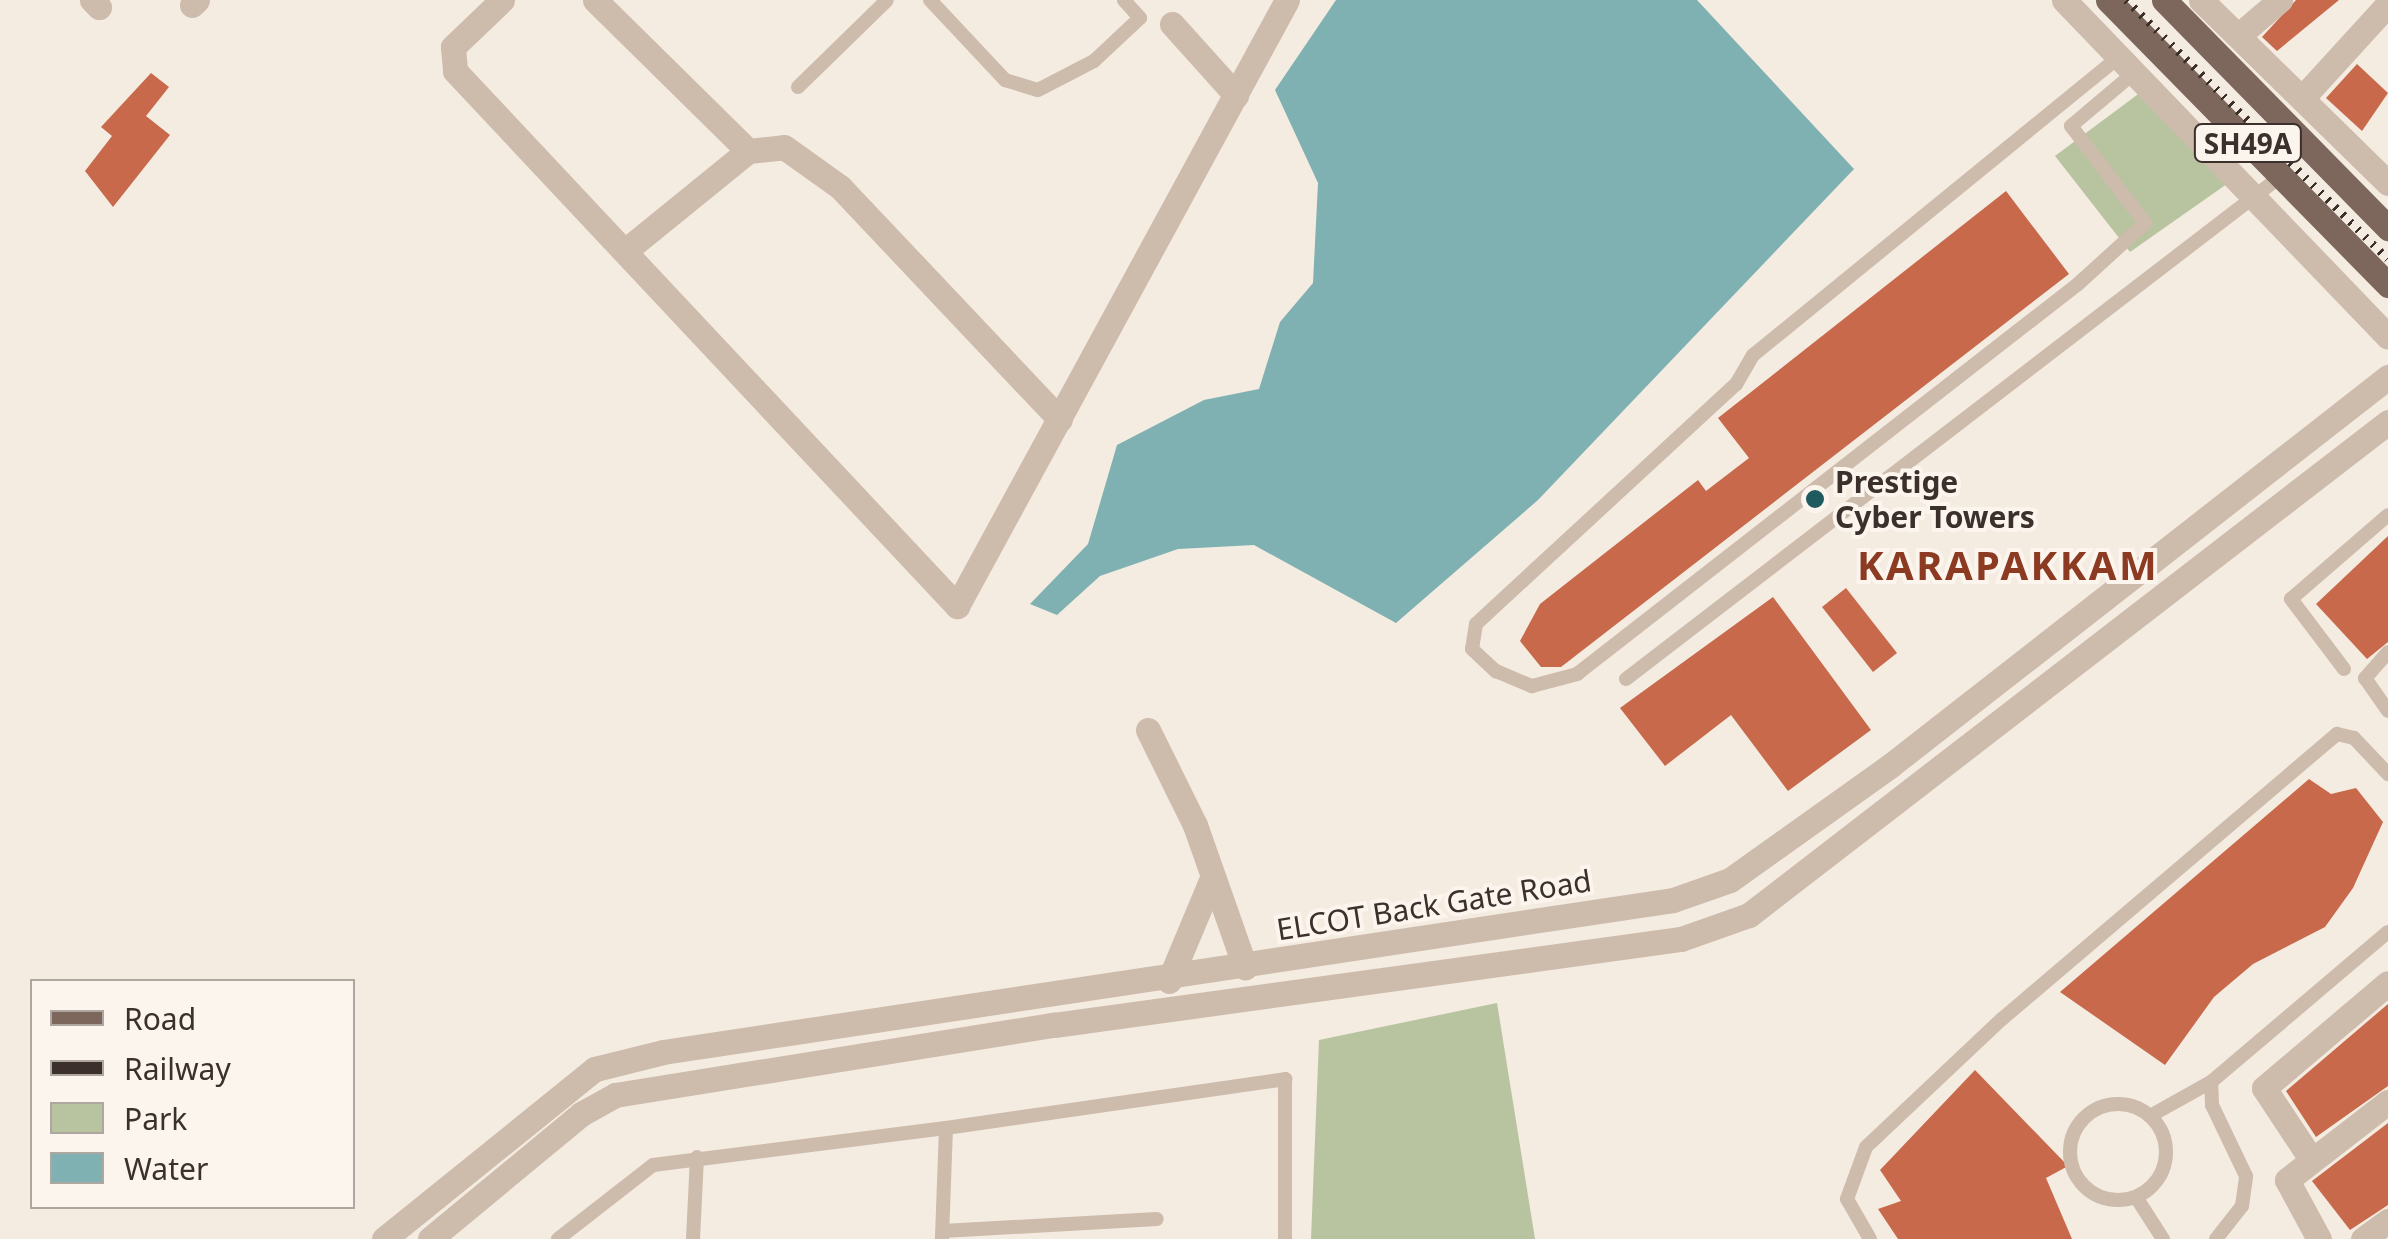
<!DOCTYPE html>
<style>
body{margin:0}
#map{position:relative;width:2388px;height:1239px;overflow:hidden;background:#f4ebe1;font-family:"Noto Sans",sans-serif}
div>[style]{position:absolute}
.green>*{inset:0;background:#b8c4a0}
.water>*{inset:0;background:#7fb0b2}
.building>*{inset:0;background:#c8694b}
.service>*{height:14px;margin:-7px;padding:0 7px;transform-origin:7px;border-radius:7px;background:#cdbbac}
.service>.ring{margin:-7px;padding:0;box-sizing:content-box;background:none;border:14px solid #cdbbac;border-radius:50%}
.minor>*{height:25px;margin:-12.5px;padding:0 12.5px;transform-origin:12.5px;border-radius:12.5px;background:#cdbbac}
.tertiary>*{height:25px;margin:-12.5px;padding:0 12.5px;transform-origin:12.5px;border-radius:12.5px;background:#cdbbac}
.primary>*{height:25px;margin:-12.5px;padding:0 12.5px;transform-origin:12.5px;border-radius:12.5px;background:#7d675c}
.rail>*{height:8px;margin-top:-4px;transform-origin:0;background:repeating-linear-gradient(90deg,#3b302b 0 2.5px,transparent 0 10.5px)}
.dots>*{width:28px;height:28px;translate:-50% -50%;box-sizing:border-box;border:5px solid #fbf5ee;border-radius:50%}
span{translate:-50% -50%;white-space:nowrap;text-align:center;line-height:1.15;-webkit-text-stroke:8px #fbf5ee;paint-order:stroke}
.shield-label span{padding:2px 8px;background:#fbf5ee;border:2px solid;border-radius:8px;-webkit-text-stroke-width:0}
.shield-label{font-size:28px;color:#3b302b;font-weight:700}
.poi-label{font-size:30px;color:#3b302b;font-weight:700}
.left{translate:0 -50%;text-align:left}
.street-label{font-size:30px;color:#3b302b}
.district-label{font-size:40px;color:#8c3b22;font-weight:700;letter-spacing:2.5px}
.legend{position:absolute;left:30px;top:979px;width:325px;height:230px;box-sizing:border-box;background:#fbf5ee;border:2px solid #aea6a0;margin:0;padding:12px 18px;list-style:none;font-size:30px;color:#3b302b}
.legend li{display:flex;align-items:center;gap:20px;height:50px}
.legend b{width:50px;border:2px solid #aea6a0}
</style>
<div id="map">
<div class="green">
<i style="clip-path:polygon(2145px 89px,2234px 179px,2130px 252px,2055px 156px)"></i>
<i style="clip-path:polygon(1497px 1003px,1535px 1239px,1311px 1239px,1319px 1040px)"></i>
</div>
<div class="water">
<i style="clip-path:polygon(1336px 0,1697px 0,1854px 169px,1538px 500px,1396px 623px,1254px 545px,1178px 549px,1100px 576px,1057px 615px,1030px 604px,1088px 544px,1117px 445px,1204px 400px,1259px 389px,1280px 322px,1313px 283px,1318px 183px,1275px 90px)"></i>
</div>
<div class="building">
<i style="clip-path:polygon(2296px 0,2339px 0,2277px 51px,2262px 37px)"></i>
<i style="clip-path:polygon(2357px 64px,2388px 93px,2362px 131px,2326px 98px)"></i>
<i style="clip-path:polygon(151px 73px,169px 87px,146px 116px,170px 135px,113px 207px,85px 171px,112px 136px,101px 127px)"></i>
<i style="clip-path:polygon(2006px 191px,2069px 274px,1561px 667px,1541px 667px,1520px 641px,1540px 604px,1698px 480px,1706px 491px,1749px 458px,1718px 418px)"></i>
<i style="clip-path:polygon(2388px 536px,2388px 642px,2367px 659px,2316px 604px)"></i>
<i style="clip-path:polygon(1846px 588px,1897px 653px,1873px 672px,1822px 607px)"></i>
<i style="clip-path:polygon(1773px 597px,1871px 730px,1788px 791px,1731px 715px,1665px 766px,1620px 708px)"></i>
<i style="clip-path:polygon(2309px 779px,2331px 794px,2356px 788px,2383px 822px,2353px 888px,2325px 927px,2253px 964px,2214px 997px,2165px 1065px,2060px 992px)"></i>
<i style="clip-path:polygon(2388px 1004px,2388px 1086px,2316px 1137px,2286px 1091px)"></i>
<i style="clip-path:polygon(1975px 1070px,2068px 1166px,2046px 1178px,2072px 1239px,1898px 1239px,1878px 1209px,1901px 1201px,1880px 1170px)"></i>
<i style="clip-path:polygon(2388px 1123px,2388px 1205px,2350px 1230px,2312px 1181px)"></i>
</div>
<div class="service">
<i style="left:930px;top:0;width:110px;rotate:46.8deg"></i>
<i style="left:1005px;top:80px;width:34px;rotate:17deg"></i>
<i style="left:1038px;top:90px;width:63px;rotate:-27.4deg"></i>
<i style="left:1094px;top:61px;width:63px;rotate:-43.1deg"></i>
<i style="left:1140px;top:18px;width:24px;rotate:-132deg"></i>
<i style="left:2120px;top:56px;width:473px;rotate:140.8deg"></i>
<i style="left:1753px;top:355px;width:34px;rotate:120deg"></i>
<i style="left:1736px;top:384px;width:354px;rotate:137.3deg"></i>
<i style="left:1476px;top:624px;width:25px;rotate:99deg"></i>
<i style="left:1472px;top:649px;width:33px;rotate:43deg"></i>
<i style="left:1496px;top:671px;width:39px;rotate:23deg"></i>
<i style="left:1532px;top:686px;width:47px;rotate:-14.9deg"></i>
<i style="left:1577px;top:674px;width:635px;rotate:-37.9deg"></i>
<i style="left:2078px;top:284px;width:91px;rotate:-42.3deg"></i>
<i style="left:2145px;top:223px;width:122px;rotate:-127.3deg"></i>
<i style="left:2071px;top:126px;width:82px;rotate:-40.1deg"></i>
<i style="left:798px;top:87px;width:124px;rotate:-44.3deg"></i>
<i style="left:2388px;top:652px;width:35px;rotate:131deg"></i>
<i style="left:2365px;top:678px;width:40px;rotate:55.1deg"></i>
<i style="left:2344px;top:669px;width:88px;rotate:-127.1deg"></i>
<i style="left:2291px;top:599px;width:128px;rotate:-40.9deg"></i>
<i style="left:1626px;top:679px;width:826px;rotate:-37.52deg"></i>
<i class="ring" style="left:2070px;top:1104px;width:82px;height:82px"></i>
<i style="left:2150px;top:1116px;width:70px;rotate:-29.1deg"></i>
<i style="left:946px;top:1128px;width:343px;rotate:-8.2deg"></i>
<i style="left:1285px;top:1079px;width:160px;rotate:90deg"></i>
<i style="left:2136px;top:1197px;width:50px;rotate:57.3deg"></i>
<i style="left:943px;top:1231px;width:214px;rotate:-3.2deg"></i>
<i style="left:558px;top:1239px;width:120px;rotate:-37.9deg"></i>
<i style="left:653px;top:1165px;width:295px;rotate:-7.2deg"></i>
<i style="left:946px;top:1128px;width:111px;rotate:92.1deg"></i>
<i style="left:693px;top:1239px;width:82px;rotate:-87.2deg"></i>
<i style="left:1870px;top:1239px;width:46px;rotate:-119.9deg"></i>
<i style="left:1847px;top:1199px;width:55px;rotate:-69.9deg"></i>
<i style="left:1866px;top:1147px;width:187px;rotate:-43.3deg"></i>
<i style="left:2002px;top:1019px;width:440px;rotate:-40.4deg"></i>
<i style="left:2337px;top:734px;width:17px;rotate:13deg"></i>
<i style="left:2354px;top:738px;width:50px;rotate:46.6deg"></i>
<i style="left:2216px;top:1239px;width:42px;rotate:-51.8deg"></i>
<i style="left:2242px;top:1206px;width:30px;rotate:-82deg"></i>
<i style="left:2246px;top:1176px;width:79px;rotate:-115.6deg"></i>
<i style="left:2212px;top:1105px;width:23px;rotate:-92deg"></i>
<i style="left:2211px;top:1082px;width:232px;rotate:-40.3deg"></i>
</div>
<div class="minor">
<i style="left:92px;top:0;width:10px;rotate:45deg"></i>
<i style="left:502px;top:0;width:68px;rotate:136.2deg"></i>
<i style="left:453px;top:47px;width:24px;rotate:85deg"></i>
<i style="left:455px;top:71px;width:734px;rotate:46.82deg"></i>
<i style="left:957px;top:606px;width:690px;rotate:-61.43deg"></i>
<i style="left:595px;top:0;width:215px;rotate:44.6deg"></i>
<i style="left:748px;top:151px;width:36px;rotate:-6deg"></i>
<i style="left:784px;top:147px;width:69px;rotate:35.5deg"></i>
<i style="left:840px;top:187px;width:320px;rotate:46.6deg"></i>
<i style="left:192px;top:5px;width:7px;rotate:-45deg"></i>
<i style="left:1172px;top:24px;width:96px;rotate:48deg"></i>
<i style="left:2239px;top:35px;width:54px;rotate:-40.5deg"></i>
<i style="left:2304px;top:96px;width:125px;rotate:-47.6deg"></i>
<i style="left:625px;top:251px;width:159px;rotate:-39.1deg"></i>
<i style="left:1148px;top:730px;width:106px;rotate:63.7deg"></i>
<i style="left:1195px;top:825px;width:151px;rotate:70.6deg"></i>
<i style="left:1169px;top:981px;width:112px;rotate:-67.3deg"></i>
<i style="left:2311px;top:1159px;width:85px;rotate:-123.5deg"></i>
<i style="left:2264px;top:1088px;width:162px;rotate:-40.3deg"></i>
<i style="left:2319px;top:1239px;width:67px;rotate:-118.5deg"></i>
<i style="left:2287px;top:1180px;width:128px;rotate:-37.7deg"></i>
<i style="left:2363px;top:1239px;width:31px;rotate:-36deg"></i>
</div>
<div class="tertiary">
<i style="left:2064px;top:0;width:467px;rotate:46.1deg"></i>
<i style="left:2201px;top:0;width:262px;rotate:44.4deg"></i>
<i style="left:384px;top:1239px;width:271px;rotate:-38.9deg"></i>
<i style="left:595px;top:1069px;width:70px;rotate:-14deg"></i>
<i style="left:663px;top:1052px;width:1021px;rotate:-8.56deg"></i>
<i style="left:1673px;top:900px;width:60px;rotate:-19.3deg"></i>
<i style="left:1730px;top:880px;width:198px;rotate:-35.5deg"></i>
<i style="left:1891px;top:765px;width:631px;rotate:-37.98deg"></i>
<i style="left:430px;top:1239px;width:196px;rotate:-39.6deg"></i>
<i style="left:581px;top:1114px;width:39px;rotate:-29deg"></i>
<i style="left:615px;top:1095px;width:445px;rotate:-9.1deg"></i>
<i style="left:1054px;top:1025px;width:633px;rotate:-7.81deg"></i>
<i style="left:1681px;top:939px;width:72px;rotate:-19.4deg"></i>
<i style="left:1749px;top:915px;width:807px;rotate:-37.65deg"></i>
</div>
<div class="primary">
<i style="left:2108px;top:0;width:400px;rotate:45.5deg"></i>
<i style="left:2164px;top:0;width:320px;rotate:45.5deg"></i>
</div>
<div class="rail">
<i style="left:2126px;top:0;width:368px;rotate:44.7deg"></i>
</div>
<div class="dots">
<i style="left:1815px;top:499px;background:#1f5a5e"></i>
</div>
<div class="shield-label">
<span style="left:2248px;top:143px">SH49A</span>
</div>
<div class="poi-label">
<span class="left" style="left:1835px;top:499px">Prestige<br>Cyber Towers</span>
</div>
<div class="street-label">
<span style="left:1434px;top:905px;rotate:-9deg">ELCOT Back Gate Road</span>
</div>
<div class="district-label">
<span style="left:2008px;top:565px">KARAPAKKAM</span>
</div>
<ul class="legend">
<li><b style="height:12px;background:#7d675c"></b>Road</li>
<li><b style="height:12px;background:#3b302b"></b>Railway</li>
<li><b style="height:28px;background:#b8c4a0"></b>Park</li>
<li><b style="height:28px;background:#7fb0b2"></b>Water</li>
</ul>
</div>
